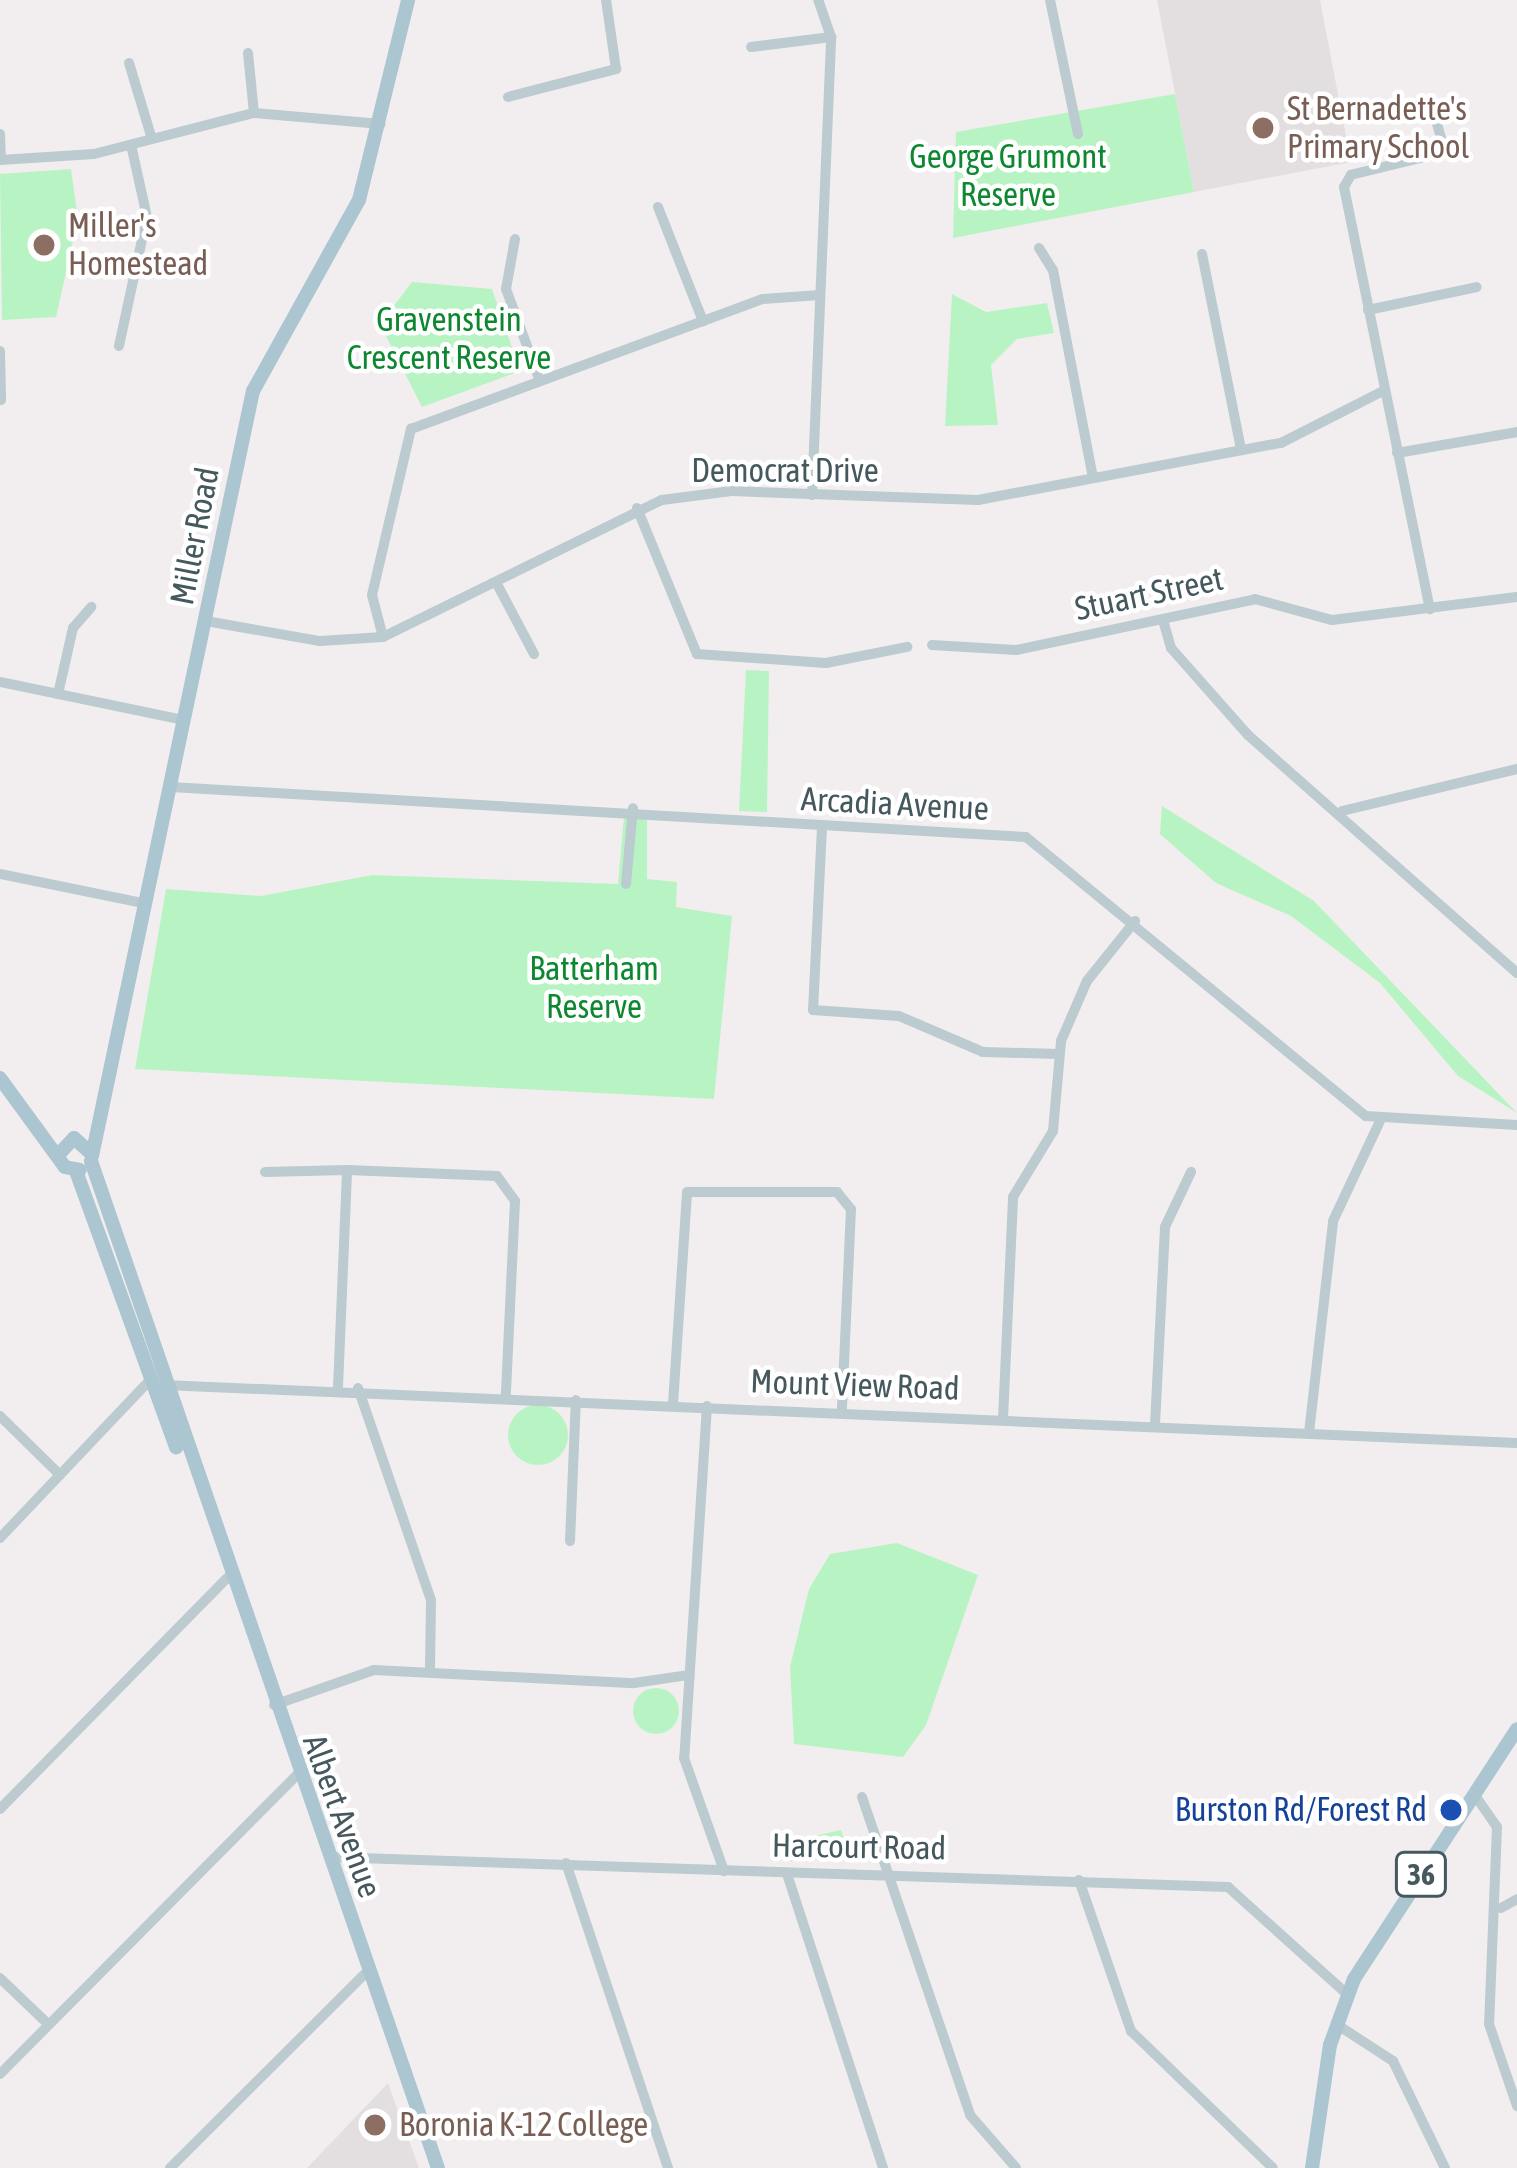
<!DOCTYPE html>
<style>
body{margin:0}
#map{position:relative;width:1517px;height:2168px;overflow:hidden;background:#f2eeef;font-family:"Asap Condensed",sans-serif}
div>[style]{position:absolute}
.education>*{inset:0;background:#e3dfe1}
.green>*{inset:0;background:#b8f4c3}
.round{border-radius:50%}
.minor>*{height:10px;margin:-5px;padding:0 5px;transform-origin:5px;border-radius:5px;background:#bbcbcf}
.major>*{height:14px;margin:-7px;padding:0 7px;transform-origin:7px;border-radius:7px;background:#abc6d1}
.dots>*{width:33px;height:33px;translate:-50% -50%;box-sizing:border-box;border:6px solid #fff;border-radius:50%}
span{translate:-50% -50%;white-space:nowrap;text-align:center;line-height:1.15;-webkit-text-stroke:9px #fff;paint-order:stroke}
.shield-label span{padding:3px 9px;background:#fff;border:3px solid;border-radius:9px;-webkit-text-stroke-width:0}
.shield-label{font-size:30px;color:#45585e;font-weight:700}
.education-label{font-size:33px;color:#785e54}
.left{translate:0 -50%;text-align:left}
.park-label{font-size:33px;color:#0d8830}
.street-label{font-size:33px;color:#45585e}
.transit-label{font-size:33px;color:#164399}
.right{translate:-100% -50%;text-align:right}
</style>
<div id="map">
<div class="education">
<i style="clip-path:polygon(1157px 0,1320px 0,1351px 162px,1194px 192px)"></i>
<i style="clip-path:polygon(388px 2083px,419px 2168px,307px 2168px)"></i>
</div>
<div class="green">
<i style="clip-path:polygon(1175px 94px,1194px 192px,953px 238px,956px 132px)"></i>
<i style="clip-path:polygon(71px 169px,78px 219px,56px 317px,2px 320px,0 174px)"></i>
<i style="clip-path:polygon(412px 282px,492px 289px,520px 371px,422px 407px,380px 324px)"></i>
<i style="clip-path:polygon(952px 294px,986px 312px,1047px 303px,1054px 333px,1017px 339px,991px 365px,998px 425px,945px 426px)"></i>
<i style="clip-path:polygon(746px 670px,769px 671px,767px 812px,739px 811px)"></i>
<i style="clip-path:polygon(1162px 806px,1314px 901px,1517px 1113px,1458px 1076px,1380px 983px,1291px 916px,1216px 883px,1160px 834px)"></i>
<i style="clip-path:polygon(624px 816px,647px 820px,647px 879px,677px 882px,676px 907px,732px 916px,714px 1099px,135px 1069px,166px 889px,261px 896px,372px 875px,618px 884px)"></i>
<i class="round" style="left:508px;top:1405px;width:60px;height:60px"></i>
<i style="clip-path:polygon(897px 1543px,978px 1575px,926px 1725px,903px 1757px,794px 1744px,790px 1667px,809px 1589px,830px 1554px)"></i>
<i class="round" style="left:633px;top:1688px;width:46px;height:46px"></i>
<i style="clip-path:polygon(841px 1830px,851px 1858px,789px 1861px,783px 1843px)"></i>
</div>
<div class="minor">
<i style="left:1050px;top:0;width:137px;rotate:78.2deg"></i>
<i style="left:751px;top:47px;width:81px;rotate:-7.1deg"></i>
<i style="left:248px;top:53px;width:60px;rotate:84.3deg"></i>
<i style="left:129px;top:63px;width:79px;rotate:73.2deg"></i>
<i style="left:508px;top:97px;width:112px;rotate:-14.5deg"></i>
<i style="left:616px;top:69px;width:70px;rotate:-98.2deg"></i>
<i style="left:1430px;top:99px;width:55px;rotate:74.2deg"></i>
<i style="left:1445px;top:152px;width:97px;rotate:166.3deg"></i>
<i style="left:1351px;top:175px;width:14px;rotate:120deg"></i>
<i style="left:1344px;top:187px;width:431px;rotate:78.5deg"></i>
<i style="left:0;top:134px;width:26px;rotate:88deg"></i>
<i style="left:0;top:160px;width:94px;rotate:-3.7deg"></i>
<i style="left:94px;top:154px;width:165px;rotate:-14.4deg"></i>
<i style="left:254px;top:113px;width:127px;rotate:5deg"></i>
<i style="left:658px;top:207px;width:123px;rotate:68.5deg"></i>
<i style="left:515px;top:239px;width:51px;rotate:100.2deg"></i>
<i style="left:506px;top:289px;width:98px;rotate:69.7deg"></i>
<i style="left:1039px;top:248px;width:26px;rotate:58deg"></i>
<i style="left:1053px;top:270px;width:211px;rotate:79.1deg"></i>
<i style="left:1202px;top:254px;width:200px;rotate:78.7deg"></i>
<i style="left:1368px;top:310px;width:111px;rotate:-11.9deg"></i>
<i style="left:119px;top:346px;width:132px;rotate:-77.8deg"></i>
<i style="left:147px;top:217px;width:74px;rotate:-102.5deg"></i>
<i style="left:0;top:351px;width:49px;rotate:88.8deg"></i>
<i style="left:1397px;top:453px;width:122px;rotate:-9.9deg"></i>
<i style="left:812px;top:495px;width:458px;rotate:-87.6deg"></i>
<i style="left:831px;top:37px;width:39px;rotate:-109deg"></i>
<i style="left:637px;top:508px;width:158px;rotate:67.7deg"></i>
<i style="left:697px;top:654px;width:129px;rotate:4deg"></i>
<i style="left:826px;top:663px;width:83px;rotate:-11.2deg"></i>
<i style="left:498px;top:586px;width:77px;rotate:62.1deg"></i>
<i style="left:1163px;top:620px;width:29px;rotate:74deg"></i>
<i style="left:1171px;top:648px;width:116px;rotate:48.5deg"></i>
<i style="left:1248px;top:735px;width:359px;rotate:41.5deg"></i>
<i style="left:206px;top:621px;width:116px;rotate:10deg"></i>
<i style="left:320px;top:641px;width:63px;rotate:-3.6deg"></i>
<i style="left:383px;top:637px;width:311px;rotate:-26.2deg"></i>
<i style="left:662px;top:500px;width:70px;rotate:-7.4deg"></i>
<i style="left:731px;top:491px;width:247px;rotate:2.1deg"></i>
<i style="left:978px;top:500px;width:308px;rotate:-10.7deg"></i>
<i style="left:1281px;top:443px;width:112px;rotate:-27deg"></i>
<i style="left:383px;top:637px;width:43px;rotate:-104.7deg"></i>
<i style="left:372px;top:595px;width:171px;rotate:-76.8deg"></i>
<i style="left:411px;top:429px;width:375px;rotate:-20.3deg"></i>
<i style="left:763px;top:299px;width:57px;rotate:-4deg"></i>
<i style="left:932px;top:645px;width:84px;rotate:3.4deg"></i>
<i style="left:1016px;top:650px;width:244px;rotate:-12deg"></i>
<i style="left:1255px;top:599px;width:80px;rotate:15.3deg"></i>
<i style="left:1332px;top:620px;width:186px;rotate:-7.1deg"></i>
<i style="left:0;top:682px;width:188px;rotate:11.7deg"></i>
<i style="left:58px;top:694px;width:68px;rotate:-77.2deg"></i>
<i style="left:73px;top:628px;width:28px;rotate:-49deg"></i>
<i style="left:171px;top:787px;width:856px;rotate:3.35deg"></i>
<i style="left:1026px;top:837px;width:440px;rotate:39.4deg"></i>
<i style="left:1366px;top:1116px;width:151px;rotate:3.4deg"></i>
<i style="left:1342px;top:811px;width:180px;rotate:-13.5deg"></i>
<i style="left:822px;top:827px;width:183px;rotate:92.8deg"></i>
<i style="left:813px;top:1010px;width:86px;rotate:4deg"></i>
<i style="left:899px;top:1016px;width:91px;rotate:23.2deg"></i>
<i style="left:983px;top:1052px;width:75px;rotate:1.5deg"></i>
<i style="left:0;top:874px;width:150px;rotate:11.5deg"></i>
<i style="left:626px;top:884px;width:76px;rotate:-84.7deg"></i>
<i style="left:265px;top:1172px;width:82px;rotate:-1.4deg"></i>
<i style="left:164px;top:1385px;width:1354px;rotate:2.45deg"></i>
<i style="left:338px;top:1387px;width:217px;rotate:-87.6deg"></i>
<i style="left:347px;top:1170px;width:150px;rotate:2.3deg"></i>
<i style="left:497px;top:1176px;width:31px;rotate:54deg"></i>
<i style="left:515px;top:1201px;width:194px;rotate:92.7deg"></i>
<i style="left:358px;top:1388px;width:224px;rotate:71deg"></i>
<i style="left:431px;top:1600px;width:73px;rotate:90.8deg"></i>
<i style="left:673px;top:1404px;width:212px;rotate:-86.2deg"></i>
<i style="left:687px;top:1192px;width:150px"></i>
<i style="left:837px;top:1192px;width:22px;rotate:51deg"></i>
<i style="left:851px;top:1209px;width:202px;rotate:92.6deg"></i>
<i style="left:707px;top:1406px;width:353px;rotate:93.7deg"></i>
<i style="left:684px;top:1758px;width:120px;rotate:70.5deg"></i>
<i style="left:0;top:1416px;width:84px;rotate:44.5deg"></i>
<i style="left:1003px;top:1419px;width:222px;rotate:-87.4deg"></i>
<i style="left:1013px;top:1197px;width:77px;rotate:-58.8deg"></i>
<i style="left:1053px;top:1131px;width:90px;rotate:-84.9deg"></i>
<i style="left:1061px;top:1041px;width:65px;rotate:-66.6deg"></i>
<i style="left:1087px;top:981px;width:77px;rotate:-51.3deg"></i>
<i style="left:1155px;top:1425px;width:198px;rotate:-87.1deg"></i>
<i style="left:1165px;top:1227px;width:61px;rotate:-64.7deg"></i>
<i style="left:1309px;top:1433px;width:213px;rotate:-83.5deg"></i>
<i style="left:1333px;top:1221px;width:110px;rotate:-64.8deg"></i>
<i style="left:0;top:1538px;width:218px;rotate:-46.5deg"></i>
<i style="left:570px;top:1541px;width:141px;rotate:-87.6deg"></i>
<i style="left:274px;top:1705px;width:106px;rotate:-19.3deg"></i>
<i style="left:374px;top:1670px;width:260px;rotate:2.9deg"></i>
<i style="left:634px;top:1683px;width:56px;rotate:-8.3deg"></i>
<i style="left:1474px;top:1794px;width:40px;rotate:55.1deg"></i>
<i style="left:1497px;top:1827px;width:197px;rotate:92.3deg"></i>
<i style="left:1489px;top:2024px;width:87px;rotate:71.1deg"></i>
<i style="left:862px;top:1797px;width:336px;rotate:71.2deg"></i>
<i style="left:970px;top:2115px;width:70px;rotate:49deg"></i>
<i style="left:0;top:1809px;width:325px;rotate:-45.5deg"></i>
<i style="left:329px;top:1857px;width:900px;rotate:1.91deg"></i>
<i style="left:1228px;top:1887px;width:160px;rotate:42deg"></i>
<i style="left:566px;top:1863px;width:322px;rotate:71.5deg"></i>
<i style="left:787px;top:1874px;width:309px;rotate:71.9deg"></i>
<i style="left:1079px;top:1880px;width:160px;rotate:71deg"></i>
<i style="left:1131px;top:2031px;width:197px;rotate:44deg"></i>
<i style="left:1501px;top:1908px;width:18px;rotate:-29deg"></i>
<i style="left:0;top:1978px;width:66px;rotate:43.8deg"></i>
<i style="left:1336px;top:2024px;width:68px;rotate:33deg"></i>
<i style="left:1393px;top:2061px;width:119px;rotate:64.1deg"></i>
<i style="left:0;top:2074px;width:423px;rotate:-45.2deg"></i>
<i style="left:170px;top:2168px;width:279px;rotate:-44.9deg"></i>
</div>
<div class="major">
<i style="left:0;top:1078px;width:110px;rotate:53.9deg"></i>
<i style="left:65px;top:1167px;width:15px;rotate:11deg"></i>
<i style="left:59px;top:1154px;width:22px;rotate:-47deg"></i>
<i style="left:74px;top:1138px;width:24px;rotate:42deg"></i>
<i style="left:92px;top:1156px;width:782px;rotate:-78.12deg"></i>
<i style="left:253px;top:391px;width:218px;rotate:-61deg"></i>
<i style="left:359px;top:200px;width:206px;rotate:-76.2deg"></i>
<i style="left:91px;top:1161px;width:1065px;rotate:70.99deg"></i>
<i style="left:76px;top:1171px;width:294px;rotate:70.1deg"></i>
<i style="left:1312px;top:2168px;width:124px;rotate:-81.7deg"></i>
<i style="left:1330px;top:2045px;width:70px;rotate:-70deg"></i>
<i style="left:1354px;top:1979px;width:298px;rotate:-56.9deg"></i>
</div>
<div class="dots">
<i style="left:1263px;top:128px;background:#8d6e63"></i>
<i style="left:44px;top:245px;background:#8d6e63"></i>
<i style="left:1451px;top:1810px;background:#1a4fb4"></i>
<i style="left:375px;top:2125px;background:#8d6e63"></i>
</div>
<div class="shield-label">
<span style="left:1421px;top:1874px">36</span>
</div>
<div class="education-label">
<span class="left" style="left:1287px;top:128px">St Bernadette's<br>Primary School</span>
<span class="left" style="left:68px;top:245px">Miller's<br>Homestead</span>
<span class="left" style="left:399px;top:2125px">Boronia K-12 College</span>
</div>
<div class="park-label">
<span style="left:1008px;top:176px">George Grumont<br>Reserve</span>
<span style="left:449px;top:339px">Gravenstein<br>Crescent Reserve</span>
<span style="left:594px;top:988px">Batterham<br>Reserve</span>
</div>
<div class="street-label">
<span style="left:785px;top:471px">Democrat Drive</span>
<span style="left:195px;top:536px;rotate:-79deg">Miller Road</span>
<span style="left:1149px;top:594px;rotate:-12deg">Stuart Street</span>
<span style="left:895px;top:804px;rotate:3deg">Arcadia Avenue</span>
<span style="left:855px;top:1385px;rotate:2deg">Mount View Road</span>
<span style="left:342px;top:1816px;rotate:70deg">Albert Avenue</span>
<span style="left:859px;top:1847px;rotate:1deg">Harcourt Road</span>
</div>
<div class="transit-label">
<span class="right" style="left:1427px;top:1810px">Burston Rd/Forest Rd</span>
</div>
</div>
